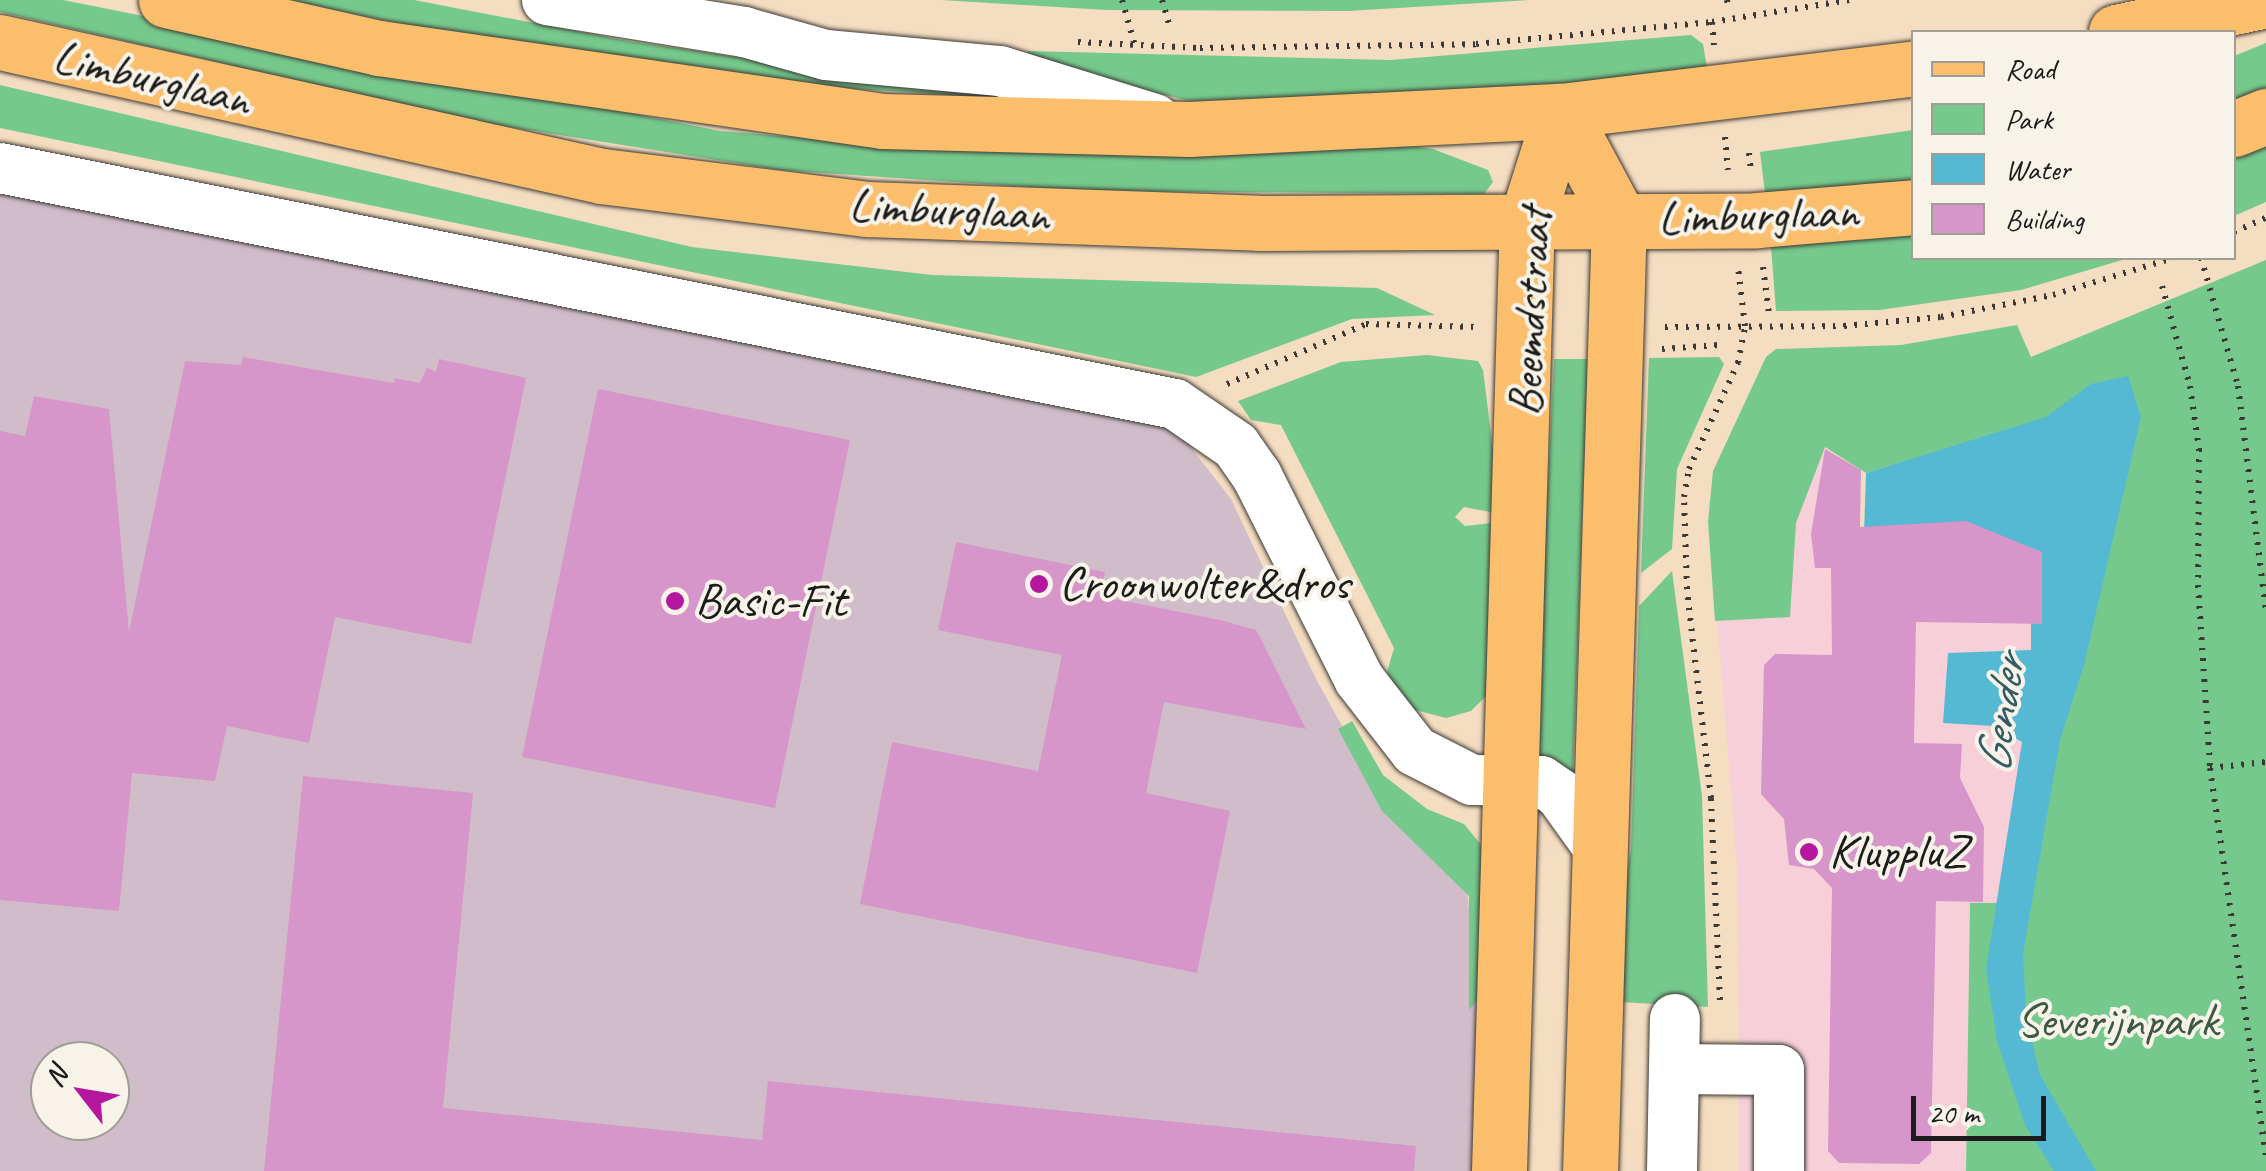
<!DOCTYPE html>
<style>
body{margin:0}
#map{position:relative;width:2266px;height:1171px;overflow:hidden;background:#f4ddc1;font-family:Caveat,sans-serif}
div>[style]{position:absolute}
.built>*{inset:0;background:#f6cfd8}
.industrial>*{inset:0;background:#d1bdca}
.green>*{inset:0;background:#76c98c}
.water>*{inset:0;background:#56b9d4}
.building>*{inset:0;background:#d796ca}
.path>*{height:6px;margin-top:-3px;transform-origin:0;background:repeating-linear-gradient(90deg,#3c3935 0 2.5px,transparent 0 10.5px)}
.roads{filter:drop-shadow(0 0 2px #3c3935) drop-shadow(0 0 2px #3c3935)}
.minor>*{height:50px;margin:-25px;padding:0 25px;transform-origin:25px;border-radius:25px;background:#fff}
.major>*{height:55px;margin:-27.5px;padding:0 27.5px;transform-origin:27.5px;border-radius:27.5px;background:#fabe6d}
.dots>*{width:28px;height:28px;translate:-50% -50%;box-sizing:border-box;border:5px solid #f7f3e8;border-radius:50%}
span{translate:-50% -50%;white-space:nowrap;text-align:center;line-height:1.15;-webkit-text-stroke:8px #f7f3e8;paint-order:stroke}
.street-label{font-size:48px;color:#1c1c1c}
.poi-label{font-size:48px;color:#1c1c1c}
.left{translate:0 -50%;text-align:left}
.park-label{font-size:48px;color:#3c5943}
.water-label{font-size:50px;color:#335b66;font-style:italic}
.legend{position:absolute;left:1911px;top:30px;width:325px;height:230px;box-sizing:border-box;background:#f7f3e8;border:2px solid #9f9d96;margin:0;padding:12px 18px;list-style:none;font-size:30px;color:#1c1c1c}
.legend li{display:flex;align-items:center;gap:20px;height:50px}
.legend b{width:50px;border:2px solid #9f9d96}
.north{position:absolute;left:30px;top:1041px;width:100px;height:100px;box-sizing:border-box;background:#f7f3e8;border:2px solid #9f9d96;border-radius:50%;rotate:301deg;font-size:28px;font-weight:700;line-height:40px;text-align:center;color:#1c1c1c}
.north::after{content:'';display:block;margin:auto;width:35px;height:45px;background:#b5179e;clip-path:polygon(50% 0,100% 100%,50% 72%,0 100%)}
.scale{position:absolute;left:1911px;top:1096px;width:135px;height:45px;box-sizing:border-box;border:5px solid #1c1c1c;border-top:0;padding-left:12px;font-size:30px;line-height:35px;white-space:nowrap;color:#1c1c1c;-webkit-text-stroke:8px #f7f3e8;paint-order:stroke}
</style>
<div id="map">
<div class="built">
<i style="clip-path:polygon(1822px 447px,1858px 469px,1860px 534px,2042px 624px,2001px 903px,1970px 904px,1966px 1171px,1739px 1171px,1738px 878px,1708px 503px)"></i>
</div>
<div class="industrial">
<i style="clip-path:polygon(evenodd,0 178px,1150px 395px,1231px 499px,1315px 677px,1396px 824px,1467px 887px,1485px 1090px,1479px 1171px,0 1171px,0 178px,50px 1061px,110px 1061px,110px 1121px,50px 1121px,50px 1061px)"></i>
</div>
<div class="green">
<i style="clip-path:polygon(0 0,63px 0,720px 131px,953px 150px,1388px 143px,1433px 149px,1488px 170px,1493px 182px,1484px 194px,1089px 191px,780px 170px,478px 122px,0 12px)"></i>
<i style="clip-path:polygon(286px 0,414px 0,628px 41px,1020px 99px,807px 86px,502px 45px)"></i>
<i style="clip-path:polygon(941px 0,1529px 0,1348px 11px,1106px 10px)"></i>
<i style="clip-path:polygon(1691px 35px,1703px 44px,1707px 68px,1513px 90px,1350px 97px,1189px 101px,1028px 60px,1028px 51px,1390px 60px)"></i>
<i style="clip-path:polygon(2266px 43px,2266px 88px,2234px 101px,2234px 56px)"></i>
<i style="clip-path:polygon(0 85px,692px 247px,932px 275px,1377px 288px,1435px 315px,1352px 319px,1196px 377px,0 128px)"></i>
<i style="clip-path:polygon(1913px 130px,1913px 183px,1765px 193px,1760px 152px)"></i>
<i style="clip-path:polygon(2266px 141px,2266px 202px,2234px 216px,2234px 152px)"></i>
<i style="clip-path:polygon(1913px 231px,1914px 258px,2129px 258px,2021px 290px,1879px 310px,1776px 311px,1771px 247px)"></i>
<i style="clip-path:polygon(2266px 260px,2266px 1171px,1966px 1171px,1970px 903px,2001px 903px,2042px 624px,2034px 422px,1866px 473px,1825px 447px,1796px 523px,1790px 617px,1715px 621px,1708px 522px,1713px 471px,1766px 357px,1776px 349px,1901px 345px,2017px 325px,2031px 357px)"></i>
<i style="clip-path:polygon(1427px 355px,1478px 361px,1483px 370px,1501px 514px,1464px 507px,1455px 517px,1465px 526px,1501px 522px,1489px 693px,1471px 711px,1446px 718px,1415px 710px,1399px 695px,1387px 672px,1394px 648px,1281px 425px,1251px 420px,1238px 401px,1341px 362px)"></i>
<i style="clip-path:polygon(1719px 357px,1724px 364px,1677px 469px,1672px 549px,1641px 573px,1649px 358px)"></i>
<i style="clip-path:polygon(1554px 359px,1588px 359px,1573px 776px,1535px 754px)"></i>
<i style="clip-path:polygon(1672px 571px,1702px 796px,1708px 1007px,1620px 1002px,1616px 940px,1631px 849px,1639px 606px)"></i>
<i style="clip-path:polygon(1352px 721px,1383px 775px,1427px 809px,1464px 824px,1487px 852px,1483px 993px,1469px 1010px,1469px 896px,1382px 811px,1338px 729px)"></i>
</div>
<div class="water">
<i style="clip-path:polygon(2128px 376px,2141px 417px,2084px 665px,2060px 740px,2023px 954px,2026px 1014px,2040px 1075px,2096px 1171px,2054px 1171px,2025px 1125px,1997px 1041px,1986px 969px,2022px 742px,1993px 726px,1943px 723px,1948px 653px,2031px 650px,2031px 608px,1864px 535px,1866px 473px,2046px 417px,2091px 384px)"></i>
</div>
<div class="building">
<i style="clip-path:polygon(243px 357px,394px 383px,395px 378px,420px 383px,427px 367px,436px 372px,439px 359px,526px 378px,471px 644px,335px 617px,309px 743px,227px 726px,215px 781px,132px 773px,119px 911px,0 900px,0 431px,25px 436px,34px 396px,109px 409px,129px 632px,185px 361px,241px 365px)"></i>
<i style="clip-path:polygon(598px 389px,850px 440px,775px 808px,522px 757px)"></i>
<i style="clip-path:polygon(1825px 449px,1861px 470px,1860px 527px,1966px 521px,2042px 552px,2042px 624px,1916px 622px,1914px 743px,1962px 744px,1960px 778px,1984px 827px,1983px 902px,1936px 901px,1931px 1153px,1919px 1164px,1839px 1163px,1828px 1151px,1832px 888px,1814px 869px,1789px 865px,1784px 819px,1761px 794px,1764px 665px,1775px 654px,1832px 655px,1831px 568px,1815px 568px,1811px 534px)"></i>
<i style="clip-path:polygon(956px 542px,1105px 572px,1100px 596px,1220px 620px,1256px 630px,1261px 639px,1306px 729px,1164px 702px,1146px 793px,1230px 811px,1197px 973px,860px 904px,892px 742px,1038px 771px,1062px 655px,938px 630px)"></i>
<i style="clip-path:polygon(303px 776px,473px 793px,443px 1108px,762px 1140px,768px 1081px,1416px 1146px,1414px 1171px,264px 1171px)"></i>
</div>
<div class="path">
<i style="left:1122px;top:0;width:48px;rotate:74.2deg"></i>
<i style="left:1162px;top:0;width:25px;rotate:74deg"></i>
<i style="left:1727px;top:0;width:7px;rotate:82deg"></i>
<i style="left:1712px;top:22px;width:23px;rotate:85deg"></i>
<i style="left:1078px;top:42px;width:122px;rotate:2.8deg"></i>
<i style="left:1200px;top:48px;width:276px;rotate:-0.8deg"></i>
<i style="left:1476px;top:44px;width:237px;rotate:-5.3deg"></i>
<i style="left:1712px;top:22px;width:139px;rotate:-9.1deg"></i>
<i style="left:1725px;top:137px;width:33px;rotate:85deg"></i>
<i style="left:1749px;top:153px;width:19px;rotate:84deg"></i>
<i style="left:2234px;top:232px;width:35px;rotate:-24deg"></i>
<i style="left:2201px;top:258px;width:133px;rotate:73.9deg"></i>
<i style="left:2238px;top:386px;width:226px;rotate:82.9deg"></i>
<i style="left:1763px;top:267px;width:47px;rotate:82.7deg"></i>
<i style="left:2162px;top:286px;width:104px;rotate:74.4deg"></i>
<i style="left:2190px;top:386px;width:64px;rotate:81.9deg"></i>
<i style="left:2199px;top:449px;width:136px;rotate:90.4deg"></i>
<i style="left:2198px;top:585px;width:183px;rotate:86.2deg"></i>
<i style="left:2210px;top:768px;width:391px;rotate:81.8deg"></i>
<i style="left:1665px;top:327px;width:179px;rotate:-0.3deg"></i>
<i style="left:1844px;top:326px;width:97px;rotate:-5.3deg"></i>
<i style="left:1941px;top:317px;width:114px;rotate:-11.1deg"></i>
<i style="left:2053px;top:295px;width:126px;rotate:-17.1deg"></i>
<i style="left:1662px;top:349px;width:57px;rotate:-4deg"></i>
<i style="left:1227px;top:384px;width:151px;rotate:-23.3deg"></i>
<i style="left:1366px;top:324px;width:111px;rotate:1.5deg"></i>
<i style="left:2210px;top:768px;width:56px;rotate:-6.1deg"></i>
<i style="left:1720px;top:1000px;width:202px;rotate:-92.6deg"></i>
<i style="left:1711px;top:798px;width:210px;rotate:-96.6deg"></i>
<i style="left:1687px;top:589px;width:92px;rotate:-91.9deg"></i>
<i style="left:1684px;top:497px;width:28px;rotate:-80deg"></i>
<i style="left:1689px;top:469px;width:117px;rotate:-65.2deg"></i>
<i style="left:1738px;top:363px;width:38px;rotate:-79deg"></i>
<i style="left:1745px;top:326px;width:59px;rotate:-96.8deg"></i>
</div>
<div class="roads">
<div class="minor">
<i style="left:547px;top:0;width:200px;rotate:9.2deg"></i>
<i style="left:744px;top:32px;width:85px;rotate:15.7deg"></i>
<i style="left:826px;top:55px;width:175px;rotate:5.3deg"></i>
<i style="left:1000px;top:71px;width:162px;rotate:17.2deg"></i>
<i style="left:0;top:168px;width:1198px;rotate:11.36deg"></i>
<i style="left:1175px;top:404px;width:74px;rotate:34.5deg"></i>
<i style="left:1236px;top:446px;width:37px;rotate:55deg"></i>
<i style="left:1257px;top:476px;width:227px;rotate:63.3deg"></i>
<i style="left:1359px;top:679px;width:91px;rotate:52.1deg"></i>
<i style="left:1415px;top:751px;width:64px;rotate:27deg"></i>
<i style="left:1472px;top:780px;width:69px;rotate:0.8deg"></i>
<i style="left:1541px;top:781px;width:23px;rotate:34deg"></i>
<i style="left:1560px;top:794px;width:70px;rotate:54.3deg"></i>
<i style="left:1674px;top:1069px;width:105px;rotate:0.5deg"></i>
<i style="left:1779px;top:1070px;width:101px;rotate:90deg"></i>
<i style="left:1672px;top:1171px;width:152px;rotate:-88.9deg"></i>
</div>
<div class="major">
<i style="left:166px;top:0;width:218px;rotate:12.7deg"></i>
<i style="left:379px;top:48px;width:509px;rotate:8.24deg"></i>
<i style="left:883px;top:121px;width:306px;rotate:1.5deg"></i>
<i style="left:1189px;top:129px;width:372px;rotate:-2.8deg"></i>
<i style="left:1561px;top:111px;width:356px;rotate:-6.9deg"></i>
<i style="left:2116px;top:32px;width:153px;rotate:-12deg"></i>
<i style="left:0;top:42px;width:617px;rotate:12.55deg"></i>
<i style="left:602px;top:176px;width:267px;rotate:7.1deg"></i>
<i style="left:867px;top:209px;width:392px;rotate:2deg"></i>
<i style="left:1259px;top:223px;width:498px;rotate:-0.3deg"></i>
<i style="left:1757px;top:220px;width:158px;rotate:-4.7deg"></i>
<i style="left:1561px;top:111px;width:123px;rotate:61.8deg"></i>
<i style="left:1619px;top:219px;width:952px;rotate:91.74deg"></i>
<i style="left:2234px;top:129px;width:35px;rotate:-22deg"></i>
<i style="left:1499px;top:1171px;width:952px;rotate:-88.32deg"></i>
<i style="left:1527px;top:219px;width:113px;rotate:-72.5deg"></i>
</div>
</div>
<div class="dots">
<i style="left:1039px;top:584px;background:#b5179e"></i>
<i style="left:675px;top:601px;background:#b5179e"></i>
<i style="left:1809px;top:852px;background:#b5179e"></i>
</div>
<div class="street-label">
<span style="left:152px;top:78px;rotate:13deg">Limburglaan</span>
<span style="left:949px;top:210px;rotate:3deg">Limburglaan</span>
<span style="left:1758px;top:215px;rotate:-2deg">Limburglaan</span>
<span style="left:1530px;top:312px;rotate:-87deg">Beemdstraat</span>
</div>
<div class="poi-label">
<span class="left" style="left:1059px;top:584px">Croonwolter&amp;dros</span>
<span class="left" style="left:695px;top:601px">Basic-Fit</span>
<span class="left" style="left:1829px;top:852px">KluppluZ</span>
</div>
<div class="park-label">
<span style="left:2117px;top:1021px">Severijnpark</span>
</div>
<div class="water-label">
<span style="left:2000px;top:714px;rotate:-82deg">Gender</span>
</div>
<ul class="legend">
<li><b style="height:12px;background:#fabe6d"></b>Road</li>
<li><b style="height:28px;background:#76c98c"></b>Park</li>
<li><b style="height:28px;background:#56b9d4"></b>Water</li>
<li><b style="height:28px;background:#d796ca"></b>Building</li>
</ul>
<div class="north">N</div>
<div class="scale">20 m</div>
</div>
